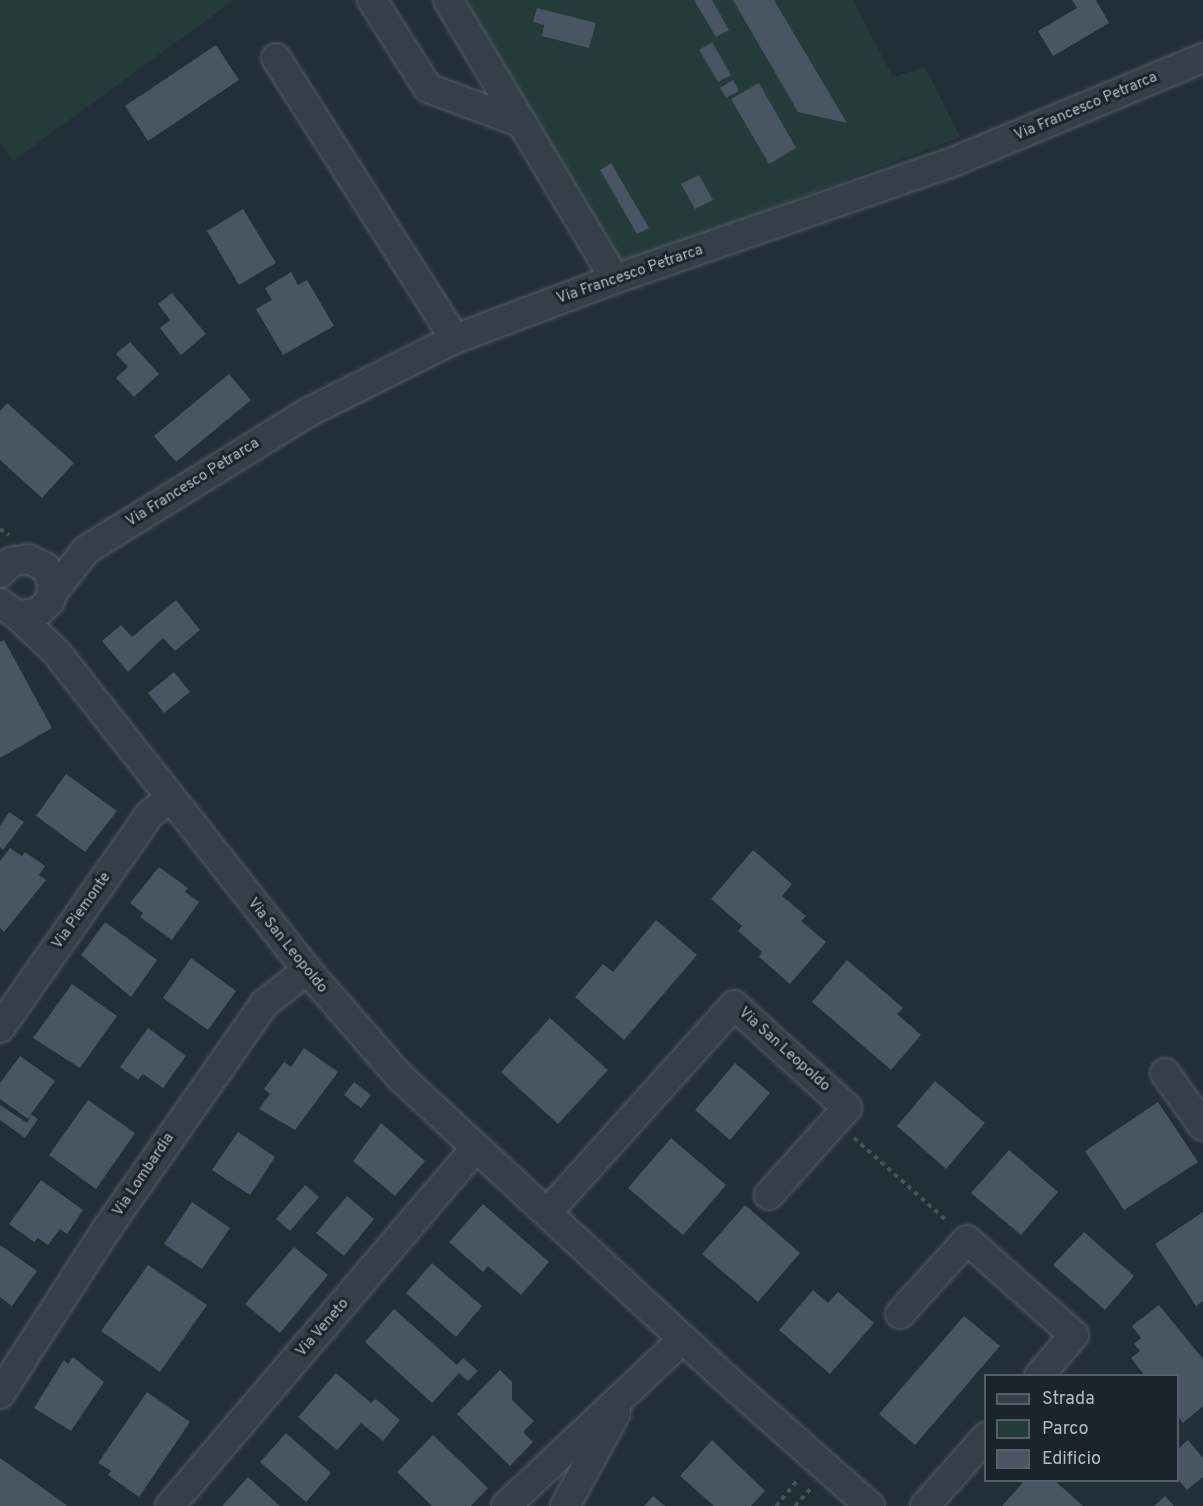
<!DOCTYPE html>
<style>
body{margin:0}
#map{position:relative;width:1203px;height:1506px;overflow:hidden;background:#222e38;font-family:Overpass,sans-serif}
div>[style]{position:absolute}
.green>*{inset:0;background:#253b3a}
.building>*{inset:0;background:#495562}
.path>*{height:4px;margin-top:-2px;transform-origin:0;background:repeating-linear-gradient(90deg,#425657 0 4.5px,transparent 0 9px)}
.roads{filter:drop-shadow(0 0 2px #545d67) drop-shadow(0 0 2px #545d67)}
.minor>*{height:28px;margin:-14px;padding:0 14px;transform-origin:14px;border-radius:14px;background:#363f49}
span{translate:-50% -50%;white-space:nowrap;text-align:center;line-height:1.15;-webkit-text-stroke:6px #1b242d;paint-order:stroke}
.street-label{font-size:15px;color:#b1bac5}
.legend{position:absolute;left:984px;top:1374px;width:195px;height:108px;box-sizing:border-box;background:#1b242d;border:2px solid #57606a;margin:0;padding:8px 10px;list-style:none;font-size:18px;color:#b1bac5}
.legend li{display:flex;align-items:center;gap:12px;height:30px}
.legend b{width:30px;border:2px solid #57606a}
</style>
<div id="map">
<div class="green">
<i style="clip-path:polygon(0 0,234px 0,13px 161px,0 142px)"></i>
<i style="clip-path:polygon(466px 0,853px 0,893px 77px,925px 67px,960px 137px,621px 265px)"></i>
</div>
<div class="building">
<i style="clip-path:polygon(694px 0,712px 0,729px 30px,716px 37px)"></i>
<i style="clip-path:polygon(733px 0,774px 0,847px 123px,798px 112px)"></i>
<i style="clip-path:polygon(1072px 0,1096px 0,1109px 23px,1053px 56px,1038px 31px,1077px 8px)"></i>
<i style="clip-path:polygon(537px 8px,596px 23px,589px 48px,542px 36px,544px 25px,533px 22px)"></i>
<i style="clip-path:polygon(712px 42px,731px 75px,718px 82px,699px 50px)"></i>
<i style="clip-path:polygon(216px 45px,239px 80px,148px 141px,125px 106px)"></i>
<i style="clip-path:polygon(733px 80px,739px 91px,726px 98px,720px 88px)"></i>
<i style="clip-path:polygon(759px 83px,796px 148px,769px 164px,731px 99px)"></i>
<i style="clip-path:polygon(611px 163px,649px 228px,637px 234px,600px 170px)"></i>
<i style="clip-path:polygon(699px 175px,713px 200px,695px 209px,681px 184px)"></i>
<i style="clip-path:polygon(243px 209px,276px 263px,239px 285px,207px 231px)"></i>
<i style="clip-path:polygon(291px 272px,298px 285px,307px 280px,334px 326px,283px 355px,256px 309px,272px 300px,265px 288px)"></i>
<i style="clip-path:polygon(172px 293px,206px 334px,181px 355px,160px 328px,170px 320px,158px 304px)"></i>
<i style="clip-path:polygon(130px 342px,159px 374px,134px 397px,116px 378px,128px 367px,116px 354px)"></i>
<i style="clip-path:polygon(229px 374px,251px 400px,176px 462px,154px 436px)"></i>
<i style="clip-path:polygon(7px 403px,74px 463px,42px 498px,0 460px,0 411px)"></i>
<i style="clip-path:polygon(176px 600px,200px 630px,175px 651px,163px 638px,128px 672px,102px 641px,121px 625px,132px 637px)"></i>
<i style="clip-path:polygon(4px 640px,52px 728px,0 758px,0 642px)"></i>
<i style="clip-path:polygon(174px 672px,190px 692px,164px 713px,148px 693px)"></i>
<i style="clip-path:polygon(66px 774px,117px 811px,85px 852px,36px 816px)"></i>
<i style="clip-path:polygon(9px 812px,24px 822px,3px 850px,0 847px,0 826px)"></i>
<i style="clip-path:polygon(10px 848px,22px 856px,25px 852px,45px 866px,39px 875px,46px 880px,4px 932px,0 928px,0 861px)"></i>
<i style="clip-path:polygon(753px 850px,792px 884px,782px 896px,806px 916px,801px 921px,826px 942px,790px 984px,759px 957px,762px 952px,738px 931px,742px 926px,711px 899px)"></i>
<i style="clip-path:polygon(159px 867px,188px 888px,185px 892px,199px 902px,172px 940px,140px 917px,143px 913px,130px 903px)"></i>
<i style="clip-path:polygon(656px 920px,697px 955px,624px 1040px,575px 997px,603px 964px,613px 972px)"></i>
<i style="clip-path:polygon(105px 922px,157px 960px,131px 997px,81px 955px)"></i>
<i style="clip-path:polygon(191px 958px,236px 991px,208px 1030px,163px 998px)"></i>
<i style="clip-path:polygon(847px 960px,903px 1008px,897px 1014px,921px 1035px,891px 1070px,812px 1002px)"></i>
<i style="clip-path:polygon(72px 984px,117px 1016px,80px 1068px,33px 1038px)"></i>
<i style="clip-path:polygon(550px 1018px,608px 1070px,558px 1124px,501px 1072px)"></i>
<i style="clip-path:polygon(148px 1028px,186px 1056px,163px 1088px,143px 1074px,138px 1080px,120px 1067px)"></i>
<i style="clip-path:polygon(304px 1048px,338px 1072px,295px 1130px,259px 1109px,270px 1094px,264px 1089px,284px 1062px,291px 1067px)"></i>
<i style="clip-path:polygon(20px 1056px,55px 1081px,31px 1114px,38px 1119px,25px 1138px,0 1120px,0 1105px,27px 1123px,31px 1114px,28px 1119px,0 1099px,0 1083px)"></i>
<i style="clip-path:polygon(735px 1063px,770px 1093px,730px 1140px,695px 1110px)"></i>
<i style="clip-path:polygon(935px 1081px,985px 1123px,946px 1169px,897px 1126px)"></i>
<i style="clip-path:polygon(354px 1082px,371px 1095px,361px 1108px,344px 1095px)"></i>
<i style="clip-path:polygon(88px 1100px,135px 1133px,96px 1189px,49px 1155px)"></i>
<i style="clip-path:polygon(1158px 1102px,1198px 1162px,1124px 1210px,1085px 1151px)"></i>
<i style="clip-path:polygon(381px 1123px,425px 1161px,395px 1196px,353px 1161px)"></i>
<i style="clip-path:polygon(238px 1132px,275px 1157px,250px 1195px,212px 1170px)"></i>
<i style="clip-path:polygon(671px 1138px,726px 1185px,683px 1235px,628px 1188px)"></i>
<i style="clip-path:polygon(1009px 1150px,1058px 1192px,1021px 1235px,971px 1193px)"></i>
<i style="clip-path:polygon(41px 1180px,83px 1210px,67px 1234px,60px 1229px,48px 1245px,38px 1238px,34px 1242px,9px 1224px)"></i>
<i style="clip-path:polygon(305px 1185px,319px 1197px,290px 1231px,276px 1219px)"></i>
<i style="clip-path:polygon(347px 1196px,374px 1219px,344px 1256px,316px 1233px)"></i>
<i style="clip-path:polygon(192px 1202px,230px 1228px,202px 1269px,164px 1244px)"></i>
<i style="clip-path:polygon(483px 1204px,549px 1262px,521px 1295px,488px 1266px,483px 1272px,449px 1242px)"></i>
<i style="clip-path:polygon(745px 1205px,800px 1253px,758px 1302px,702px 1254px)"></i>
<i style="clip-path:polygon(1203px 1212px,1203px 1301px,1196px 1306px,1155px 1244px)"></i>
<i style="clip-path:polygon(1084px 1232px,1134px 1276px,1105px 1310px,1053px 1265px)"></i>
<i style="clip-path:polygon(0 1245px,37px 1271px,12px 1306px,0 1297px)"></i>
<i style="clip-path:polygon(294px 1247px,328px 1275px,280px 1333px,245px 1304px)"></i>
<i style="clip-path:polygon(432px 1263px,482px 1306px,456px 1337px,406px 1293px)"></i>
<i style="clip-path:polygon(148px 1265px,207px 1305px,160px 1372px,101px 1331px)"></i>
<i style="clip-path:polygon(813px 1290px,828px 1303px,838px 1292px,874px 1323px,830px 1374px,779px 1330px)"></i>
<i style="clip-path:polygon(1159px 1305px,1203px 1359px,1203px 1406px,1183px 1423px,1178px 1416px,1178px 1376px,1145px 1376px,1131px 1358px,1140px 1351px,1134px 1344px,1141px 1338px,1132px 1326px)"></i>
<i style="clip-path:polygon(394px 1309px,457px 1365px,463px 1358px,478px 1371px,468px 1381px,459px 1373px,432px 1403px,365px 1342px)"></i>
<i style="clip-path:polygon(964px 1316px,1000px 1346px,915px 1445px,879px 1414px)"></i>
<i style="clip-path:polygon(73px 1357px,104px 1382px,71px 1431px,34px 1408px,64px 1360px,68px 1364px)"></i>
<i style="clip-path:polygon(500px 1370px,512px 1382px,512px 1400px,534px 1421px,523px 1432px,533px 1442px,510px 1466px,457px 1414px)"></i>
<i style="clip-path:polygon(336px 1373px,371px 1403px,376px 1399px,400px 1420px,383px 1441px,361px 1423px,337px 1450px,298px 1417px)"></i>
<i style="clip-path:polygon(147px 1392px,190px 1422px,139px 1497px,108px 1475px,111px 1471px,98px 1463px)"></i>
<i style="clip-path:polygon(286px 1433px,331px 1473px,306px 1502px,260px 1462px)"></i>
<i style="clip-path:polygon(433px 1435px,488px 1488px,471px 1506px,432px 1506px,397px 1472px)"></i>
<i style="clip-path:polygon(712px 1440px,765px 1491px,751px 1506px,714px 1506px,680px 1476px)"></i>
<i style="clip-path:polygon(1188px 1440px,1203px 1458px,1203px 1477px,1187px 1490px,1178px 1479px,1178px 1449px)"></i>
<i style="clip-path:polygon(0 1458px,68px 1506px,0 1506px)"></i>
<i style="clip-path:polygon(248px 1477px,280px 1506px,222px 1506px)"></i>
<i style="clip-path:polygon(1025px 1480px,1054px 1480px,1083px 1506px,1002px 1506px)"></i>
<i style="clip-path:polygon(653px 1496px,665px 1506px,644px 1506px)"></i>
<i style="clip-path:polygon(1165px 1496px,1174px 1506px,1154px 1506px)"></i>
</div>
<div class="path">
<i style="left:0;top:529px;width:11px;rotate:34deg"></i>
<i style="left:854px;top:1138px;width:125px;rotate:41.7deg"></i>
<i style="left:776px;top:1506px;width:35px;rotate:-50deg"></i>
<i style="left:795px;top:1506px;width:24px;rotate:-48deg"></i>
</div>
<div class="roads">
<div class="minor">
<i style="left:372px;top:0;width:104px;rotate:57.5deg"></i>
<i style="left:428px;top:88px;width:100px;rotate:20.4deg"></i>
<i style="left:448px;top:0;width:325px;rotate:59.1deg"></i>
<i style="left:276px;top:58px;width:333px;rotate:57.5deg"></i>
<i style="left:0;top:573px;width:16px;rotate:-45deg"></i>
<i style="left:11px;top:562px;width:17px;rotate:-10deg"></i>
<i style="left:28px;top:559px;width:19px;rotate:25deg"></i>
<i style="left:45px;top:567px;width:18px;rotate:63deg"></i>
<i style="left:53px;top:583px;width:18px;rotate:99deg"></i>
<i style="left:50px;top:601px;width:18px;rotate:137deg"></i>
<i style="left:37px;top:613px;width:20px;rotate:174deg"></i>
<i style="left:17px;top:615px;width:21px;rotate:-145deg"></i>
<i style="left:53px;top:592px;width:53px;rotate:-51.8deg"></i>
<i style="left:86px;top:550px;width:262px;rotate:-31.8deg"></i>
<i style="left:309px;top:412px;width:163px;rotate:-26.6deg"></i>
<i style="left:455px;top:339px;width:171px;rotate:-20.6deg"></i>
<i style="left:615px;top:279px;width:358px;rotate:-19.1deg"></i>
<i style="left:953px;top:162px;width:271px;rotate:-22.6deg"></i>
<i style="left:17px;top:615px;width:54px;rotate:43.5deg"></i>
<i style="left:56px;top:652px;width:405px;rotate:51.7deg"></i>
<i style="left:307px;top:970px;width:142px;rotate:49deg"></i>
<i style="left:400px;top:1077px;width:442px;rotate:42.8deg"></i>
<i style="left:724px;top:1377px;width:195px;rotate:41.5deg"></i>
<i style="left:0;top:1028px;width:261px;rotate:-55deg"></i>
<i style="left:150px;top:814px;width:24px;rotate:-38deg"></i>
<i style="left:1165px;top:1073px;width:65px;rotate:54.4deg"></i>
<i style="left:547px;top:1213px;width:280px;rotate:-48deg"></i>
<i style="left:734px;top:1005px;width:153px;rotate:42.3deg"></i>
<i style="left:847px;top:1108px;width:117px;rotate:131.9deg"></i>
<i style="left:900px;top:1314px;width:100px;rotate:-47.8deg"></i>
<i style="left:967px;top:1240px;width:143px;rotate:41.6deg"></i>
<i style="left:1074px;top:1335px;width:54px;rotate:130.5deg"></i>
<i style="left:0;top:1394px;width:195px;rotate:-57.1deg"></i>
<i style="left:106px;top:1230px;width:276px;rotate:-55deg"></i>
<i style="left:264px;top:1004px;width:55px;rotate:-38.3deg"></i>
<i style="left:170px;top:1506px;width:470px;rotate:-49.5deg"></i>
<i style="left:506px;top:1506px;width:243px;rotate:-43.3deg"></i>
<i style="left:565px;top:1506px;width:106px;rotate:-61.3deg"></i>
<i style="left:925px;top:1506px;width:92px;rotate:-48.5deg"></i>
</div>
</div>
<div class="street-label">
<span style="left:1086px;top:107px;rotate:-23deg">Via Francesco Petrarca</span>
<span style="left:630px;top:275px;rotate:-19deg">Via Francesco Petrarca</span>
<span style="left:193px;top:483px;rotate:-32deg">Via Francesco Petrarca</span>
<span style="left:82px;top:911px;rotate:-55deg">Via Piemonte</span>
<span style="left:287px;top:946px;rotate:51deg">Via San Leopoldo</span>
<span style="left:784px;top:1050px;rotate:42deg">Via San Leopoldo</span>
<span style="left:144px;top:1175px;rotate:-56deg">Via Lombardia</span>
<span style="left:323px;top:1328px;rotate:-49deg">Via Veneto</span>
</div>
<ul class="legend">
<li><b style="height:8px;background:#363f49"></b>Strada</li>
<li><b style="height:16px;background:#253b3a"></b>Parco</li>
<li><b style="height:16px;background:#495562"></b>Edificio</li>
</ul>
</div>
